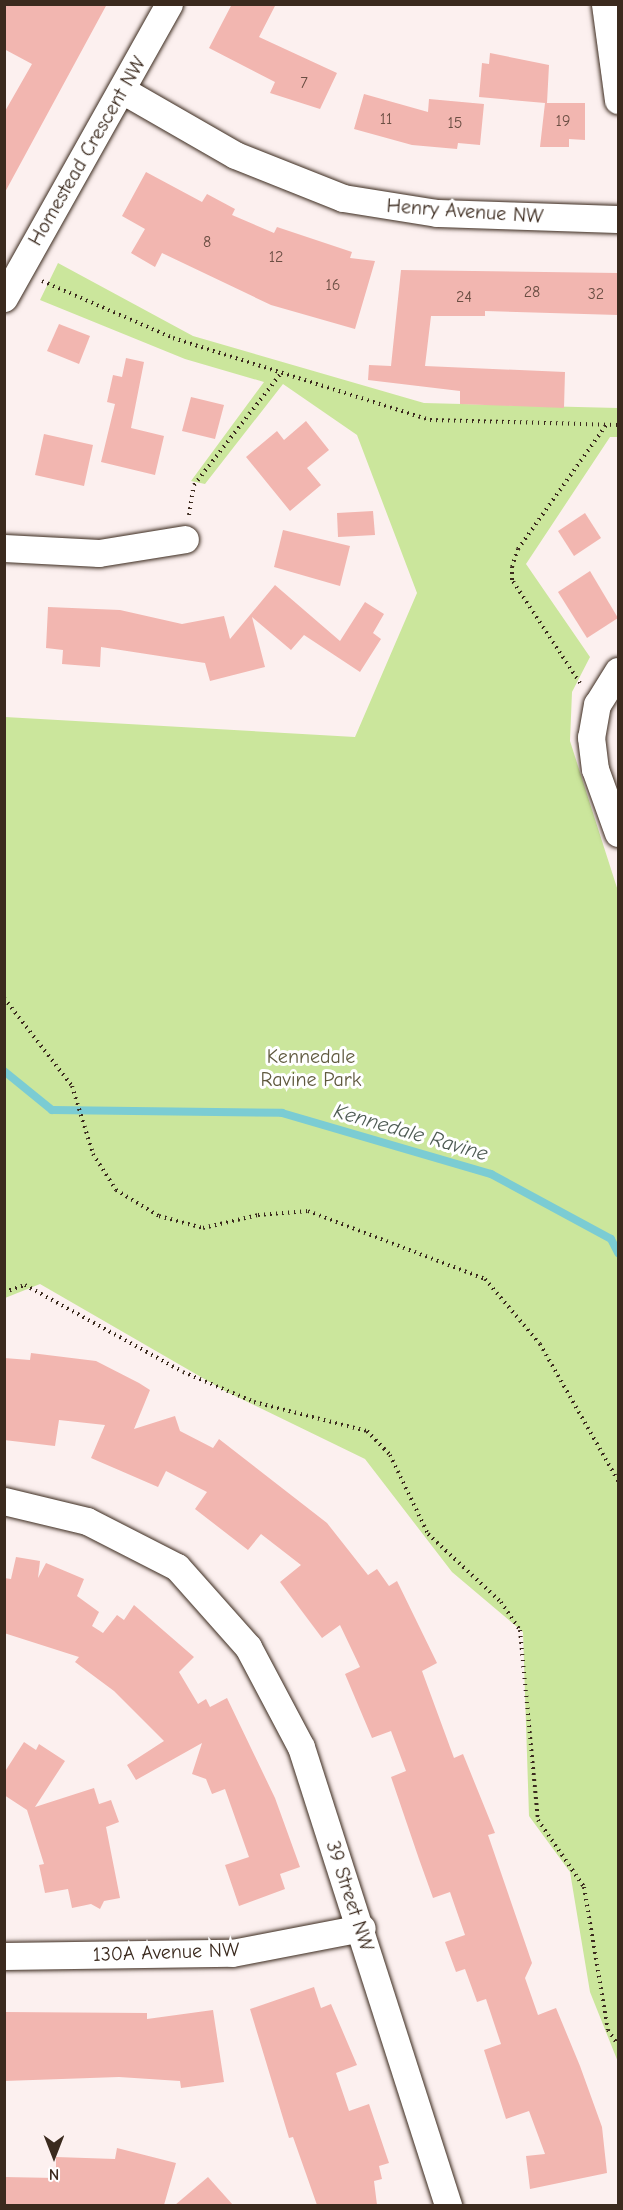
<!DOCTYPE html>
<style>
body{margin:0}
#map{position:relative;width:623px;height:2210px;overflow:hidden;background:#fcf0ef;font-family:"Comic Neue",sans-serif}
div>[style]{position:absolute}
.green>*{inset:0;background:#cbe69c}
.stream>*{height:8px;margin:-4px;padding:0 4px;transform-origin:4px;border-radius:4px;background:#7bccd3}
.building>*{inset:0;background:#f2b6b0}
.path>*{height:4px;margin-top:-2px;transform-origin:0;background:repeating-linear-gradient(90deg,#3b2a1e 0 1.5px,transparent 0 6px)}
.roads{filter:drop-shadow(0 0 2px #3b2a1e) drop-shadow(0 0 2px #3b2a1e)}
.minor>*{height:27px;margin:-13.5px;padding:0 13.5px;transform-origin:13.5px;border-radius:13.5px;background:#fff}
span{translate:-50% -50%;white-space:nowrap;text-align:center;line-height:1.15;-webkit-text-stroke:6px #fff;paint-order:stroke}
.number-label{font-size:16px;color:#694d42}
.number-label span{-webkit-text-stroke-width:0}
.street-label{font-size:20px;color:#3b2a1e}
.park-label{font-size:20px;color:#5f593e}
.water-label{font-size:21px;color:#4e5b54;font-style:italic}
.frame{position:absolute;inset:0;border:6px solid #3b2a1e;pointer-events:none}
.north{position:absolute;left:24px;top:2126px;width:60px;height:60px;-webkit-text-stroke:4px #fff;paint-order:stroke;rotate:180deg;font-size:16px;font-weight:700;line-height:24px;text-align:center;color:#3b2a1e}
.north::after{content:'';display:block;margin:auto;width:21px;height:27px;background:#3b2a1e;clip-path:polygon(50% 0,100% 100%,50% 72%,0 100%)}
</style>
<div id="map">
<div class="green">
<i style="clip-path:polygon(58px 263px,193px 336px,424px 403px,618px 408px,618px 437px,610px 437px,526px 564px,590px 657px,572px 692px,570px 741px,618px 891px,618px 2062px,590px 1992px,570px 1872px,529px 1816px,523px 1632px,452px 1572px,365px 1459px,227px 1392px,40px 1284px,5px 1298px,5px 717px,355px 737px,417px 593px,357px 435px,283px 384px,205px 484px,191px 481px,264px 382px,185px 359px,40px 300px)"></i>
</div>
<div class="stream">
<i style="left:4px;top:1071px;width:62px;rotate:39.1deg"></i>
<i style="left:52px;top:1110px;width:230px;rotate:0.7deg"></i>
<i style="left:282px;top:1113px;width:218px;rotate:16.3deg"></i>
<i style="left:491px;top:1174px;width:136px;rotate:28.4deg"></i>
<i style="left:611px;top:1239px;width:16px;rotate:63deg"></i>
</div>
<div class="building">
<i style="clip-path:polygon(4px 4px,107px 4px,4px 194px,4px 113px,32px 64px,4px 49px)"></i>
<i style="clip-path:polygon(232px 4px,276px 4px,259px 37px,337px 73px,320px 109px,270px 93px,275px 82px,209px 48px)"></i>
<i style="clip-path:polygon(490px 53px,549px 65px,547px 103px,585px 103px,585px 140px,569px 139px,569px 147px,540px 147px,545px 103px,479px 97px,482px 63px,489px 64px)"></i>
<i style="clip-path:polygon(364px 94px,428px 112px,429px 99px,484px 104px,480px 145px,458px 143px,457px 149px,412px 145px,354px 129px)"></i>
<i style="clip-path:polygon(146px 172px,202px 202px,207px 194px,235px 209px,232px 215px,274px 233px,277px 227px,352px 252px,350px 258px,375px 261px,355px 329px,271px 305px,162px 253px,155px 267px,131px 253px,145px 229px,122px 216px)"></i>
<i style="clip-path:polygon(401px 270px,618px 273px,618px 315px,485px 311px,485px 316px,431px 316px,425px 366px,565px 372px,564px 408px,460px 404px,460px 391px,368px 380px,369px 365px,391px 366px)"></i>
<i style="clip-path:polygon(59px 324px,90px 336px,79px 364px,47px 351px)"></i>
<i style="clip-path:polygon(126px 358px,144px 362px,131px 428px,164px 436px,155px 475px,101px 462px,115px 404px,107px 402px,113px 375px,122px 377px)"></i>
<i style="clip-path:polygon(191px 397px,224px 405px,215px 439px,182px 431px)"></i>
<i style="clip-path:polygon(306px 421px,329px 450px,307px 468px,321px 485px,290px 511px,246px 457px,277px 431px,284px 440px)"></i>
<i style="clip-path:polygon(44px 434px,93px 445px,84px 486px,35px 475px)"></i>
<i style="clip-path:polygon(373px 511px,375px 535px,338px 537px,337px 513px)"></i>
<i style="clip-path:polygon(585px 513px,601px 538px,574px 556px,558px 531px)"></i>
<i style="clip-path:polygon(283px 530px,350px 546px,340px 586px,274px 567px)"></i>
<i style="clip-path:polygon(590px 571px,618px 618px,587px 638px,558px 592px)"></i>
<i style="clip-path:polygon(275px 585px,340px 641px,365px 602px,384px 614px,373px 633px,381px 639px,360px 672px,304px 635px,291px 650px,252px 617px,265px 667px,210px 681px,205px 663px,101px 647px,100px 667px,62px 664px,63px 650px,46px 648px,48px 607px,120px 610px,182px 624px,224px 616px,230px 639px)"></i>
<i style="clip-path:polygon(31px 1353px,96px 1361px,139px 1383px,150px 1390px,134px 1429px,175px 1416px,180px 1431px,213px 1448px,219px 1439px,327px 1523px,368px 1575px,377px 1569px,389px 1586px,397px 1581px,437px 1663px,422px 1671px,454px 1758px,463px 1754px,495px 1833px,488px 1835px,532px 1963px,525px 1978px,538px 2015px,556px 2008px,580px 2066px,602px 2127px,607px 2173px,530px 2189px,526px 2156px,545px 2154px,529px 2111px,506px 2119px,484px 2050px,501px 2044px,486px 1999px,477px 2002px,465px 1969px,456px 1972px,445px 1942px,465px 1935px,450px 1892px,433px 1898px,419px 1859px,391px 1777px,406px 1771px,391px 1731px,372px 1738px,345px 1674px,360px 1667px,340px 1625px,322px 1638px,280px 1582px,301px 1565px,261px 1534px,248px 1550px,195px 1509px,207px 1492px,166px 1471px,158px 1487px,91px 1458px,105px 1425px,59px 1420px,55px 1446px,4px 1440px,4px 1358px,30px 1360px)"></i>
<i style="clip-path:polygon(16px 1557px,40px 1561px,38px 1578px,46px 1563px,84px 1579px,77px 1596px,99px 1612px,92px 1626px,103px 1633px,117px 1615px,124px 1620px,134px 1605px,194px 1657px,179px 1672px,198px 1704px,206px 1699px,210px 1707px,227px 1698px,275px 1798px,300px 1867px,280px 1874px,285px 1889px,239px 1906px,225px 1865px,249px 1857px,225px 1789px,212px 1794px,206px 1779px,192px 1774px,202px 1743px,136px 1780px,127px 1765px,164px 1741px,114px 1691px,75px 1662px,79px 1657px,4px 1633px,4px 1578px,11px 1579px)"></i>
<i style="clip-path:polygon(24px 1742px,36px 1750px,39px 1744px,65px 1761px,35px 1807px,94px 1788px,99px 1804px,111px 1800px,119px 1822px,106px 1827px,120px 1898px,104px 1901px,100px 1909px,91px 1904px,72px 1908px,68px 1889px,45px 1893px,39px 1865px,44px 1864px,27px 1810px,4px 1795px,4px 1773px)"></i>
<i style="clip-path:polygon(314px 1987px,321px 2008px,331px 2004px,357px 2065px,336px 2073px,349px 2111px,369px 2104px,389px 2163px,379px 2166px,382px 2179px,374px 2181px,377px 2205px,317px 2205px,293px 2137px,289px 2138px,250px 2009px)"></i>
<i style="clip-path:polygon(213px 2010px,224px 2082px,181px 2088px,180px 2081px,119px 2077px,4px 2081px,4px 2012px,147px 2013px,147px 2019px)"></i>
<i style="clip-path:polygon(117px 2148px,176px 2163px,164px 2205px,4px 2205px,4px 2177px,56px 2178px,56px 2157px,115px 2159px)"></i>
<i style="clip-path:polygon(208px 2177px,233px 2205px,175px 2205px)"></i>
</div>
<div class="path">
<i style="left:42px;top:281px;width:143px;rotate:23.5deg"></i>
<i style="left:173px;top:338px;width:270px;rotate:17.7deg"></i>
<i style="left:430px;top:420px;width:188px;rotate:1.5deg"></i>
<i style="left:189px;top:515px;width:30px;rotate:-81deg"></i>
<i style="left:194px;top:485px;width:143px;rotate:-52.1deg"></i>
<i style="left:580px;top:683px;width:123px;rotate:-123.4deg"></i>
<i style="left:512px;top:580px;width:13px;rotate:-90deg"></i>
<i style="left:512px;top:567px;width:19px;rotate:-72deg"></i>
<i style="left:518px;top:549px;width:152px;rotate:-54.6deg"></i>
<i style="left:4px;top:998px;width:111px;rotate:52.3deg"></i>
<i style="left:72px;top:1086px;width:71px;rotate:72.8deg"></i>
<i style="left:93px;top:1154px;width:43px;rotate:57.4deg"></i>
<i style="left:116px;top:1190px;width:50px;rotate:31.2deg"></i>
<i style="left:159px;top:1216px;width:46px;rotate:15.3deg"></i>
<i style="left:203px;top:1228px;width:57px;rotate:-13.3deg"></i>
<i style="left:258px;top:1215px;width:50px;rotate:-4.6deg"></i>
<i style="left:308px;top:1211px;width:190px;rotate:21deg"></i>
<i style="left:485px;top:1279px;width:85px;rotate:49.8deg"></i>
<i style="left:540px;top:1344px;width:158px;rotate:60.3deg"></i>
<i style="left:4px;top:1292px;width:22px;rotate:-18deg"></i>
<i style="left:25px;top:1285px;width:180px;rotate:28.8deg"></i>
<i style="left:183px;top:1372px;width:77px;rotate:22.9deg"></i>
<i style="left:254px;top:1402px;width:117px;rotate:14.4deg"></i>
<i style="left:367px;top:1431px;width:33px;rotate:46deg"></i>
<i style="left:390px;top:1455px;width:88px;rotate:64.3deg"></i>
<i style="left:428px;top:1534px;width:100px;rotate:43deg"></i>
<i style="left:501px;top:1602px;width:34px;rotate:56deg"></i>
<i style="left:520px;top:1630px;width:191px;rotate:84.6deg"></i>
<i style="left:538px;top:1820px;width:81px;rotate:55.5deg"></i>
<i style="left:584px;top:1887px;width:145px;rotate:80.5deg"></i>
<i style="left:608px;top:2030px;width:18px;rotate:56deg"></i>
</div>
<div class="roads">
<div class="minor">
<i style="left:605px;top:4px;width:97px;rotate:82.3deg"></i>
<i style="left:122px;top:90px;width:130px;rotate:29.9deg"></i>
<i style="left:235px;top:155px;width:116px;rotate:21.7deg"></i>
<i style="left:343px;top:198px;width:95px;rotate:9.1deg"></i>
<i style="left:437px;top:213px;width:181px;rotate:1.9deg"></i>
<i style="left:4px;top:298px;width:337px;rotate:-60.7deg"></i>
<i style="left:4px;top:548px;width:95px;rotate:3deg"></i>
<i style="left:99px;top:553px;width:87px;rotate:-9.2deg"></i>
<i style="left:618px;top:671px;width:39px;rotate:122deg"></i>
<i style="left:597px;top:704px;width:34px;rotate:100deg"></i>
<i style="left:591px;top:737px;width:32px;rotate:83deg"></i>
<i style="left:595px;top:769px;width:68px;rotate:70.2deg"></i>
<i style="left:4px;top:1501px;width:85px;rotate:13.5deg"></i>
<i style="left:87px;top:1521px;width:101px;rotate:27.1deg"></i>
<i style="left:177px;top:1567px;width:107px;rotate:48.4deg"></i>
<i style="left:248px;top:1647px;width:113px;rotate:62.1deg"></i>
<i style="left:301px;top:1747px;width:482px;rotate:72.2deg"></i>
<i style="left:4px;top:1956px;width:228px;rotate:-0.8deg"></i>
<i style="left:232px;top:1953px;width:132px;rotate:-10.9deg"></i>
</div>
</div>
<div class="number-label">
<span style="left:304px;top:83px">7</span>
<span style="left:386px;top:119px">11</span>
<span style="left:563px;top:121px">19</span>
<span style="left:455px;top:123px">15</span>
<span style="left:207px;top:242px">8</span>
<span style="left:276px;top:257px">12</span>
<span style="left:333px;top:285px">16</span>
<span style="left:532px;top:292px">28</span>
<span style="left:596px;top:294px">32</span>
<span style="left:464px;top:297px">24</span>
</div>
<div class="street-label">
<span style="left:87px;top:151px;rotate:-60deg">Homestead Crescent NW</span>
<span style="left:465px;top:211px;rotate:4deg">Henry Avenue NW</span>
<span style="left:350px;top:1896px;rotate:72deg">39 Street NW</span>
<span style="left:166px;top:1952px;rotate:-2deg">130A Avenue NW</span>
</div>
<div class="park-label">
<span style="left:311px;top:1068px">Kennedale<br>Ravine Park</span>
</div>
<div class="water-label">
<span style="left:411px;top:1132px;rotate:16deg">Kennedale Ravine</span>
</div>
<div class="frame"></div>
<div class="north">N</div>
</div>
